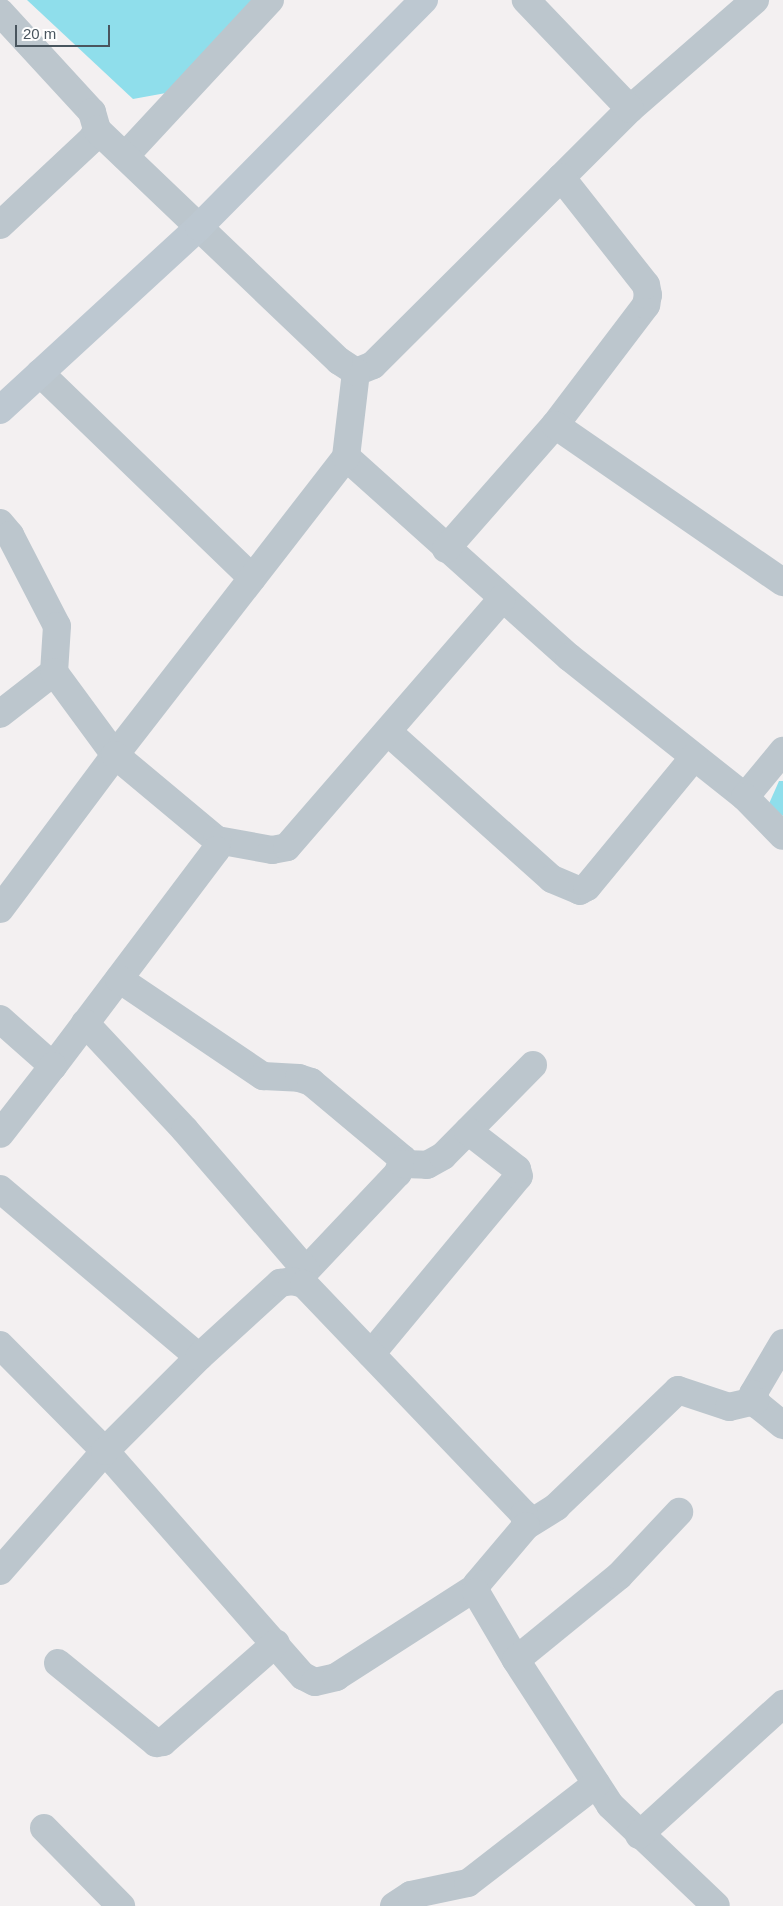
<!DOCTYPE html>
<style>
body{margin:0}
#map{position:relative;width:783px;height:1906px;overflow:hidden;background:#f3f0f1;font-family:Helvetica,sans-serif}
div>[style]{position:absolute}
.water>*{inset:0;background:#8fdeeb}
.street>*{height:28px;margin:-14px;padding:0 14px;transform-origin:14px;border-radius:14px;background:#bcc6cd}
.secondary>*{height:28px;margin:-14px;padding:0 14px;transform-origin:14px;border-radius:14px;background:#bdc8d1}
span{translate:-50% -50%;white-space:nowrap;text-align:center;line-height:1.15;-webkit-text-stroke:4px #fff;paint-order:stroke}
.scale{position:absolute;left:15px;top:25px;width:95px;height:22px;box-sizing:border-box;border:2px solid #49555e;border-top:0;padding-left:6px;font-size:15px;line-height:18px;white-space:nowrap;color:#49555e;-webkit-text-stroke:4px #fff;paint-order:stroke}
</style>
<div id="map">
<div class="water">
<i style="clip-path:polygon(27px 0,256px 0,177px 91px,133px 99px)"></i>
<i style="clip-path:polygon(779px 781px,783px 781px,783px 816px,768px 806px)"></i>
</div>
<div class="street">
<i style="left:0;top:12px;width:136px;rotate:47.4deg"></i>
<i style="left:92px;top:112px;width:19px;rotate:74deg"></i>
<i style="left:97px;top:130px;width:10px;rotate:119deg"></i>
<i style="left:92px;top:139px;width:126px;rotate:136.9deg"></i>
<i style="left:630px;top:109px;width:166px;rotate:-41.1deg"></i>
<i style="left:125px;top:156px;width:213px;rotate:-47.1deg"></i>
<i style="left:356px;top:372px;width:18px;rotate:-22deg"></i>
<i style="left:373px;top:365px;width:363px;rotate:-44.9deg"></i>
<i style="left:630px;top:109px;width:151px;rotate:-133.7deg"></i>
<i style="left:40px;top:373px;width:295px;rotate:44deg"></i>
<i style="left:555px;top:425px;width:151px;rotate:-52.8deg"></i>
<i style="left:646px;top:305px;width:10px;rotate:-79deg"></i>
<i style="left:648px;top:295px;width:10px;rotate:-101deg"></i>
<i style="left:646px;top:285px;width:137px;rotate:-128.2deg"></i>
<i style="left:346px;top:457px;width:300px;rotate:41.9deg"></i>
<i style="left:569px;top:657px;width:225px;rotate:38.5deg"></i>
<i style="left:745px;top:797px;width:60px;rotate:-50.4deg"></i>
<i style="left:0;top:523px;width:16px;rotate:50deg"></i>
<i style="left:10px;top:535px;width:102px;rotate:62.7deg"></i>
<i style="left:57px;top:626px;width:46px;rotate:93.7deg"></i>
<i style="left:446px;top:549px;width:165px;rotate:-48.7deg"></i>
<i style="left:555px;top:425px;width:277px;rotate:34.6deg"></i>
<i style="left:0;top:714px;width:68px;rotate:-37.9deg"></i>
<i style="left:54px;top:672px;width:103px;rotate:53.7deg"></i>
<i style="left:115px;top:755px;width:377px;rotate:-52.2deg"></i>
<i style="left:346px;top:457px;width:86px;rotate:-83.3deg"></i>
<i style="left:356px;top:372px;width:20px;rotate:-147deg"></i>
<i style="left:339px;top:361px;width:335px;rotate:-136.3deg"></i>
<i style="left:388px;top:732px;width:220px;rotate:41.9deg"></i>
<i style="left:552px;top:879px;width:30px;rotate:23deg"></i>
<i style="left:580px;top:891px;width:8px;rotate:-30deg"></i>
<i style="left:587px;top:887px;width:168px;rotate:-50.5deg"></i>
<i style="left:745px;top:797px;width:54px;rotate:45.7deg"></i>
<i style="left:217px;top:840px;width:56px;rotate:10.3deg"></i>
<i style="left:272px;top:850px;width:15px;rotate:-11deg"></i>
<i style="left:287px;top:847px;width:328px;rotate:-49.1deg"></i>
<i style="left:0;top:909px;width:192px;rotate:-53.2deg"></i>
<i style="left:115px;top:755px;width:133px;rotate:39.8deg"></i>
<i style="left:217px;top:840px;width:10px;rotate:96deg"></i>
<i style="left:216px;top:850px;width:271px;rotate:127deg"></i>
<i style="left:119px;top:979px;width:174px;rotate:34deg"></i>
<i style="left:263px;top:1076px;width:36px;rotate:3deg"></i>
<i style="left:299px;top:1078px;width:13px;rotate:18deg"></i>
<i style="left:311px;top:1082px;width:120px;rotate:39.9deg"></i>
<i style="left:403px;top:1159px;width:15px;rotate:110deg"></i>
<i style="left:398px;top:1173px;width:149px;rotate:133.4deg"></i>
<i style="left:0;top:1019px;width:71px;rotate:41.6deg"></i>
<i style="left:53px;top:1066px;width:86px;rotate:127.9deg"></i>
<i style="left:85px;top:1023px;width:146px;rotate:46.9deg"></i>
<i style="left:185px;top:1130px;width:185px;rotate:49.2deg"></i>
<i style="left:403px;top:1164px;width:24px;rotate:2deg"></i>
<i style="left:427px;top:1165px;width:18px;rotate:-29deg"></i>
<i style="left:443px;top:1156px;width:128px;rotate:-45.3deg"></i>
<i style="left:0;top:1189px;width:260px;rotate:40.2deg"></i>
<i style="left:783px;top:1343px;width:59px;rotate:120.5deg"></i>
<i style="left:753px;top:1394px;width:12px;rotate:66deg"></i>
<i style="left:758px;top:1405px;width:32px;rotate:39deg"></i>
<i style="left:0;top:1345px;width:149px;rotate:45.3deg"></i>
<i style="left:105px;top:1451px;width:300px;rotate:48.7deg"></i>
<i style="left:303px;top:1676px;width:13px;rotate:27deg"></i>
<i style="left:315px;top:1682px;width:22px;rotate:-13deg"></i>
<i style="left:336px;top:1677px;width:166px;rotate:-32.7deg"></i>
<i style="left:371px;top:1354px;width:231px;rotate:-50.3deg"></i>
<i style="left:519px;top:1176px;width:7px;rotate:-106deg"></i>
<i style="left:517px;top:1169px;width:62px;rotate:-142.2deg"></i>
<i style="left:526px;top:1526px;width:36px;rotate:-32deg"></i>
<i style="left:556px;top:1507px;width:169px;rotate:-43.8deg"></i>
<i style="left:678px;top:1390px;width:54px;rotate:18.4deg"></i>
<i style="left:729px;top:1407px;width:27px;rotate:-13deg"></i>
<i style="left:0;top:1571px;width:159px;rotate:-48.8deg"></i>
<i style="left:105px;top:1451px;width:133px;rotate:-45deg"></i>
<i style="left:199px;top:1357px;width:110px;rotate:-42.4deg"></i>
<i style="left:280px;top:1283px;width:12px;rotate:-9deg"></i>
<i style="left:292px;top:1281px;width:12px;rotate:14deg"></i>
<i style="left:304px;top:1284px;width:318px;rotate:46.3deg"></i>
<i style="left:524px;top:1514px;width:12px;rotate:81deg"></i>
<i style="left:526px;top:1526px;width:76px;rotate:130.2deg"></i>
<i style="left:477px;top:1584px;width:8px;rotate:97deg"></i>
<i style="left:476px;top:1592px;width:79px;rotate:59.5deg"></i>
<i style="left:516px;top:1660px;width:173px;rotate:57deg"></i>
<i style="left:610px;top:1805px;width:146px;rotate:43.6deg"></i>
<i style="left:516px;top:1660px;width:133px;rotate:-39.2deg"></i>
<i style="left:619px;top:1576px;width:88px;rotate:-46.8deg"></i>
<i style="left:58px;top:1663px;width:127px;rotate:39.2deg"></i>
<i style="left:156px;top:1743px;width:7px;rotate:-8deg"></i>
<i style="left:163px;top:1742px;width:150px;rotate:-41.2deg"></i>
<i style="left:44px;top:1828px;width:110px;rotate:45.4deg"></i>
<i style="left:639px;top:1835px;width:195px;rotate:-42.3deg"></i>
<i style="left:394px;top:1906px;width:20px;rotate:-33deg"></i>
<i style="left:411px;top:1895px;width:58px;rotate:-11.9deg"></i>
<i style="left:468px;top:1883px;width:162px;rotate:-37.7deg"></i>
</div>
<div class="secondary">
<i style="left:0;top:410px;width:270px;rotate:-42.6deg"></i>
<i style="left:199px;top:227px;width:320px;rotate:-45.3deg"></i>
</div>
<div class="scale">20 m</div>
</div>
